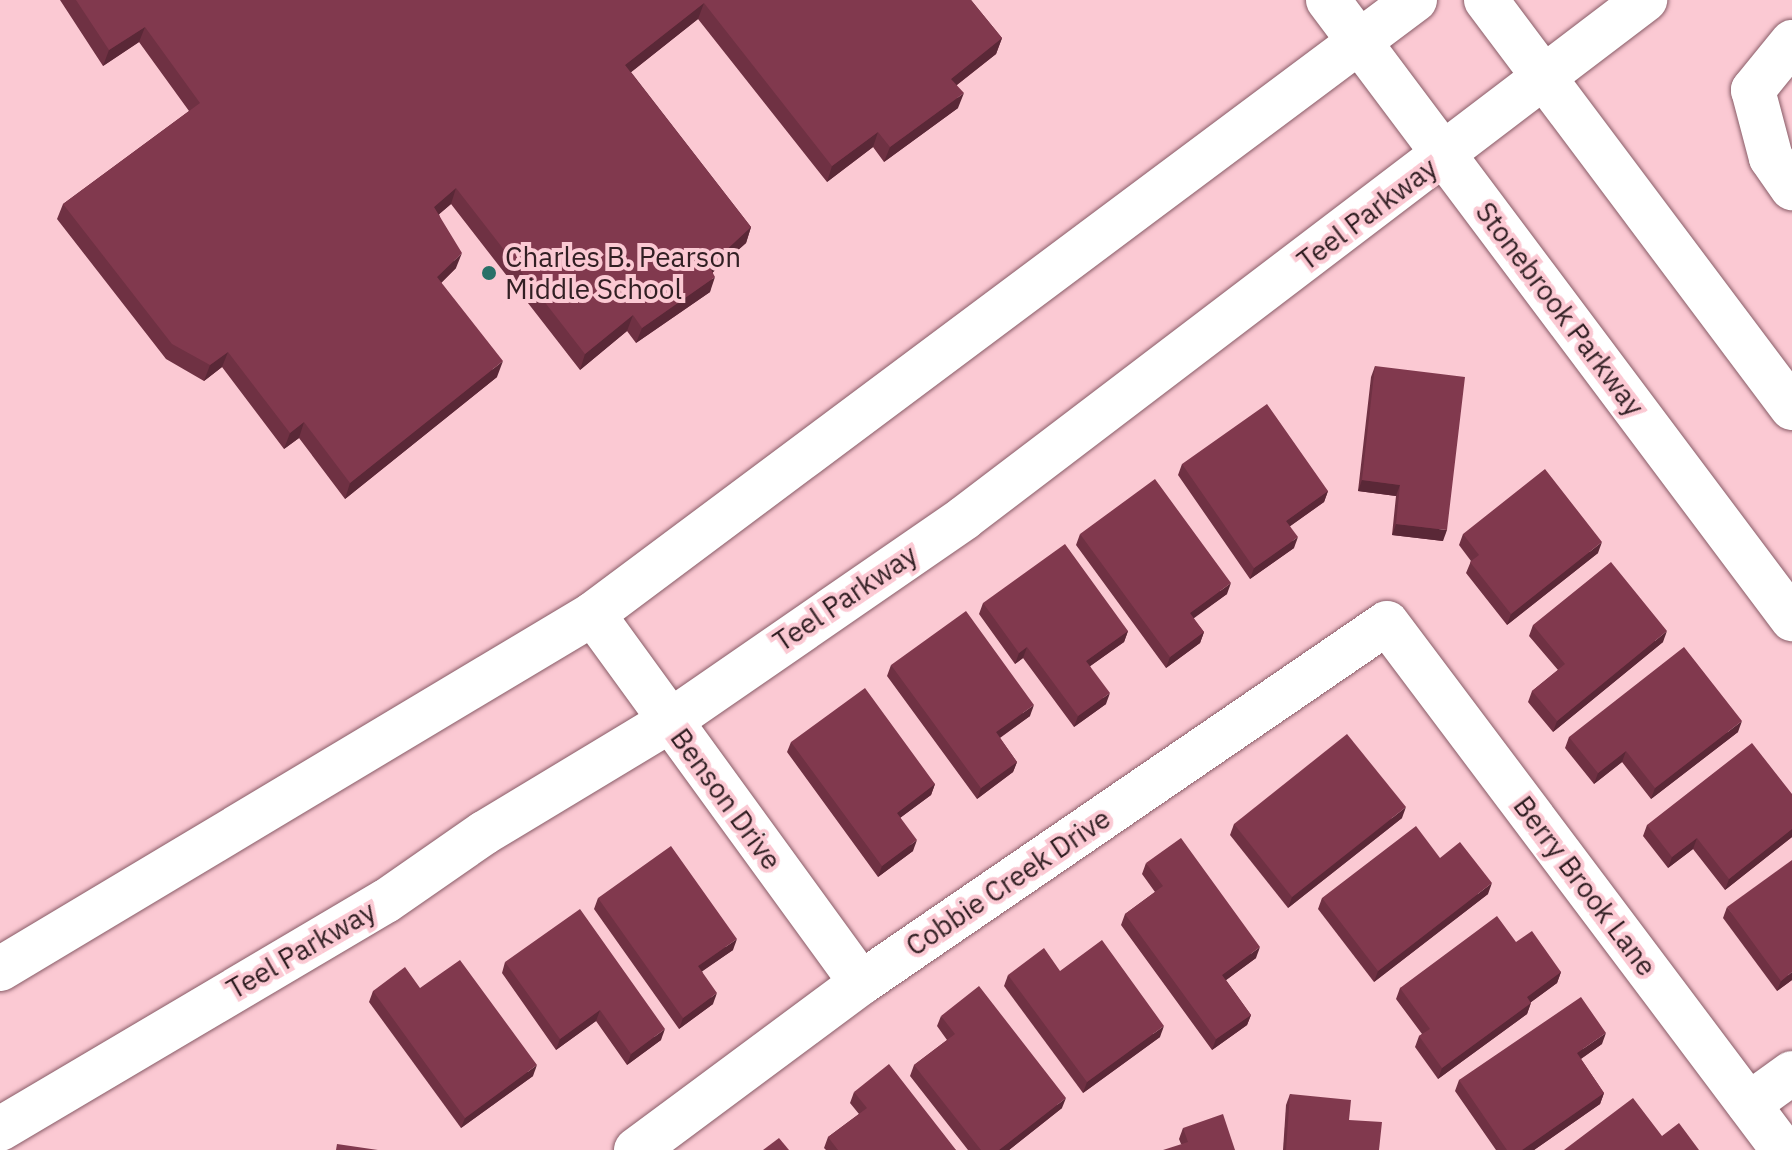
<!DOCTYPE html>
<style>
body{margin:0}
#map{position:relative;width:1792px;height:1150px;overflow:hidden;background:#fbc9d3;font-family:"IBM Plex Sans",sans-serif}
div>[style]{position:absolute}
.roads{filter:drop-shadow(0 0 2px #885c67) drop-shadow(0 0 2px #885c67)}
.minor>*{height:44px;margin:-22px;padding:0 22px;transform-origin:22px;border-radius:22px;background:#fff}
.major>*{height:44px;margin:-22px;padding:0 22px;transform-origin:22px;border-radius:22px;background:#fff}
.wall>*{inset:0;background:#6f3143}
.shaded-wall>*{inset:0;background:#5a2837}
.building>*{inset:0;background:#81394e}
.dots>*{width:22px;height:22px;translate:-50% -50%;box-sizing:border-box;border:4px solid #fbc9d3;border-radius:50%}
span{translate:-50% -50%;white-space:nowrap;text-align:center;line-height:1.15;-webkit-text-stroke:8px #fbc9d3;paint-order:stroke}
.street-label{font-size:28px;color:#311f23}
.poi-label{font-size:28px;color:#311f23}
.left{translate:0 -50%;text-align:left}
</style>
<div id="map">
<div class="roads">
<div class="minor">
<i style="left:1792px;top:42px;width:62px;rotate:129.1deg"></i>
<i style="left:1753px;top:90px;width:70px;rotate:75.2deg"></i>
<i style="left:1771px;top:158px;width:37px;rotate:55deg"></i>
<i style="left:593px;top:614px;width:456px;rotate:54deg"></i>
<i style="left:1749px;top:1104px;width:53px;rotate:-35.8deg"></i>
<i style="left:636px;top:1150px;width:280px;rotate:-36.6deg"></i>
<i style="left:861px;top:983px;width:637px;rotate:-34.39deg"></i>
<i style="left:1387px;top:623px;width:659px;rotate:53.08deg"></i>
</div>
<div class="major">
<i style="left:1328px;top:0;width:774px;rotate:53.14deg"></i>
<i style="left:1486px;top:0;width:510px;rotate:53.13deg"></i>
<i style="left:0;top:969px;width:691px;rotate:-30.91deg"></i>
<i style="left:593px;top:614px;width:1026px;rotate:-36.76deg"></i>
<i style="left:0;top:1129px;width:448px;rotate:-30.6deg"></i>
<i style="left:386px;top:901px;width:119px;rotate:-34.8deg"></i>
<i style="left:484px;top:833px;width:217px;rotate:-31.1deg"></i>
<i style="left:670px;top:721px;width:357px;rotate:-34.6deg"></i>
<i style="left:964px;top:518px;width:856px;rotate:-37.26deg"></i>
</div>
</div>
<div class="wall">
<i style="clip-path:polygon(60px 0,971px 0,1002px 38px,996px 54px,957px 85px,958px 108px,884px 162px,873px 147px,827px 182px,698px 19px,631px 72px,751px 227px,746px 243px,713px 272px,710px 292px,636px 343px,627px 331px,580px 370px,451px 204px,439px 214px,456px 268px,441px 283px,497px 377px,345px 499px,299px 438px,284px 449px,222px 367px,204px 381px,166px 359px,57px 219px,63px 204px,189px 111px,139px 42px,103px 66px)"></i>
<i style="clip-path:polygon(1375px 366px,1443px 541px,1392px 535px,1396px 496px,1358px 491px,1371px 377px)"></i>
<i style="clip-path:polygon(1182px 464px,1328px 491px,1324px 502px,1290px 526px,1294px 548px,1250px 579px,1178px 475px)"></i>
<i style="clip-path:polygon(1080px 534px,1227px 594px,1193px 618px,1204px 632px,1200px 643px,1166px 668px,1076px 545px)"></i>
<i style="clip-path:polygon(1463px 534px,1598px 553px,1507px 625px,1466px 573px,1471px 561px,1459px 545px)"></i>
<i style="clip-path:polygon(983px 603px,1128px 631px,1124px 642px,1090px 666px,1106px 704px,1074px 727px,1023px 658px,1015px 664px,979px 614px)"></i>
<i style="clip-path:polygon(1533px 625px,1663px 642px,1553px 732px,1528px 702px,1532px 691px,1558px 670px,1529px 636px)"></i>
<i style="clip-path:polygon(891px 665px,1030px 716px,1000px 738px,1017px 762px,1013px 772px,977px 799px,887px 676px)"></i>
<i style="clip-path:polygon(1738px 732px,1651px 799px,1622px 762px,1594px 784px,1565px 748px,1569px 737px)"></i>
<i style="clip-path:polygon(791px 742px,935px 784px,931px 795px,900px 818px,913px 851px,878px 877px,787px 752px)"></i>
<i style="clip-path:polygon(1792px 794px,1792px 837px,1725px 890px,1693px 849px,1668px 868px,1643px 836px,1647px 825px)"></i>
<i style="clip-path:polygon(1402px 818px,1288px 908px,1230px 835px,1234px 824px)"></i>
<i style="clip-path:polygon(1146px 863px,1256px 958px,1226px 980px,1251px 1015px,1247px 1025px,1212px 1050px,1121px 925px,1125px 914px,1155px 892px,1142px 874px)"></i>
<i style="clip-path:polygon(1488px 894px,1374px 982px,1318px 909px,1322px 898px)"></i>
<i style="clip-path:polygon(598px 898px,733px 950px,702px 971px,713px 1004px,679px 1029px,594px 909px)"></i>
<i style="clip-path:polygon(1727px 907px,1792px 980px,1777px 991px,1723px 918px)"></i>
<i style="clip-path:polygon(1516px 942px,1561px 972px,1557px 983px,1531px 1002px,1527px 1014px,1438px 1079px,1415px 1047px,1419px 1036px,1422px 1034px,1396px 999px,1400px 988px)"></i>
<i style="clip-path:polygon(505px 962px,661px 1040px,627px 1065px,596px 1021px,556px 1050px,502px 973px)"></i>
<i style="clip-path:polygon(1008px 975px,1160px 1037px,1083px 1093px,1004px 986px)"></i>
<i style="clip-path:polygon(420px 988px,533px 1076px,461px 1128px,369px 1002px,373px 991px)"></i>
<i style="clip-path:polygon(941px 1016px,1062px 1108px,1009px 1150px,968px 1150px,910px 1076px,914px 1065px,947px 1040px,937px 1026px)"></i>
<i style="clip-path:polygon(1602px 1044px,1581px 1059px,1604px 1093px,1600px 1104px,1534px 1150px,1496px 1150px,1455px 1091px,1459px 1080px)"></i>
<i style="clip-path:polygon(854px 1092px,956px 1150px,826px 1150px,824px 1148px,828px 1137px,859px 1114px,850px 1103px)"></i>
<i style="clip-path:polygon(1290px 1094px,1349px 1120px,1379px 1150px,1283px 1150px,1286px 1105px)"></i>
<i style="clip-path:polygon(1183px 1128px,1235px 1150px,1181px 1144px,1179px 1139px)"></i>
</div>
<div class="shaded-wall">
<i style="clip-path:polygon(704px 3px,698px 19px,620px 81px,625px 65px)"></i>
<i style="clip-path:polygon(145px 27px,139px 42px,103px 66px,109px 50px)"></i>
<i style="clip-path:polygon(1002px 38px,996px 54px,945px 94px,951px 79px)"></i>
<i style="clip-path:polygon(964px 93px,958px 108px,884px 162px,890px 147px)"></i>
<i style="clip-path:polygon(878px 132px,873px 147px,827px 182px,832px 166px)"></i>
<i style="clip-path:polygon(456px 188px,451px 204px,429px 223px,434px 207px)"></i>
<i style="clip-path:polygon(751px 227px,746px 243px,703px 281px,709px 266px)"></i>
<i style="clip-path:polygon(462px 253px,456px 268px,431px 293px,437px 277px)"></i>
<i style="clip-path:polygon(715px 277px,710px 292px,636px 343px,642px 328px)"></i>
<i style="clip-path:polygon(633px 315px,627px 331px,580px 370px,585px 354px)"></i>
<i style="clip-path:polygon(228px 352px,222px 367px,204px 381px,210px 365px)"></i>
<i style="clip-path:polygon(503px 361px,497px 377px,345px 499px,350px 483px)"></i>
<i style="clip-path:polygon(304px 422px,299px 438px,284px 449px,290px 433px)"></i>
<i style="clip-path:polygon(1362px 480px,1400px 485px,1396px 496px,1358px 491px)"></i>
<i style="clip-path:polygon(1328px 491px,1324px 502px,1282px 532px,1286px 521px)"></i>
<i style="clip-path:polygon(1396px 524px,1447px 530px,1443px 541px,1392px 535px)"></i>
<i style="clip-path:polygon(1298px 537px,1294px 548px,1250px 579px,1254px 568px)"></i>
<i style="clip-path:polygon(1602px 542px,1598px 553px,1507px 625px,1511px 614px)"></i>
<i style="clip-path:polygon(1231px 583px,1227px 594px,1186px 624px,1190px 613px)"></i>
<i style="clip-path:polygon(1128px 631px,1124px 642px,1082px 672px,1086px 661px)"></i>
<i style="clip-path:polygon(1667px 631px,1663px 642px,1553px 732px,1557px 721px)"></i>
<i style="clip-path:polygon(1204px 632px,1200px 643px,1166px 668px,1170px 657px)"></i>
<i style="clip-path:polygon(1027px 647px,1023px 658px,1015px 664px,1019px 653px)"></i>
<i style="clip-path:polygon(1110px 693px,1106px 704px,1074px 727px,1078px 716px)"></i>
<i style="clip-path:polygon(1034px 705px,1030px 716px,992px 743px,996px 732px)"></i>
<i style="clip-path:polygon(1742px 721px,1738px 732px,1651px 799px,1655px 788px)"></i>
<i style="clip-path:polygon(1626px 751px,1622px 762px,1594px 784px,1598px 773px)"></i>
<i style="clip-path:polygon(1017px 762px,1013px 772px,977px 799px,981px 788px)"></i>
<i style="clip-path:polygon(935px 784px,931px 795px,893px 823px,897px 813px)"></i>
<i style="clip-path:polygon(1406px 807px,1402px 818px,1288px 908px,1292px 897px)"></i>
<i style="clip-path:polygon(1792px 829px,1792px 837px,1725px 890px,1729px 879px)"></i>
<i style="clip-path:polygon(1697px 838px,1693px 849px,1668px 868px,1672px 857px)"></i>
<i style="clip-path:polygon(917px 840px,913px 851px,878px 877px,882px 866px)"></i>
<i style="clip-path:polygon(1492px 883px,1488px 894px,1374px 982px,1378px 971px)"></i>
<i style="clip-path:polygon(737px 939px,733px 950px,694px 977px,698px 966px)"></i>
<i style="clip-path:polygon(1260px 947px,1256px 958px,1218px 986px,1222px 975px)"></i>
<i style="clip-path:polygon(1561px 972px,1557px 983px,1523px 1008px,1527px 997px)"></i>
<i style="clip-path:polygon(1792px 972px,1792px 980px,1777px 991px,1781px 981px)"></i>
<i style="clip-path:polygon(717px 993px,713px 1004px,679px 1029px,683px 1018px)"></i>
<i style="clip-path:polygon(1531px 1003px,1527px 1014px,1438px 1079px,1442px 1068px)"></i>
<i style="clip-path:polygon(600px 1010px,596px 1021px,556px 1050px,560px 1039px)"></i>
<i style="clip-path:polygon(1251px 1015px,1247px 1025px,1212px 1050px,1216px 1039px)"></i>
<i style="clip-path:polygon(1164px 1026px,1160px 1037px,1083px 1093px,1087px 1082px)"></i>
<i style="clip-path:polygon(665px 1029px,661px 1040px,627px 1065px,631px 1054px)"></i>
<i style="clip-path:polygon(1606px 1033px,1602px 1044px,1573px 1064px,1577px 1053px)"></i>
<i style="clip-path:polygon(537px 1065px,533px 1076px,461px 1128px,465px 1118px)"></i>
<i style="clip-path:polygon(1604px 1093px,1600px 1104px,1534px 1150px,1522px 1150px)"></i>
<i style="clip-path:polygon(1066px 1098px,1062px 1108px,1009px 1150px,999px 1150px)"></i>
</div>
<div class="building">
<i style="clip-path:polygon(76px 0,971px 0,1002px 38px,951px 79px,964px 93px,890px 147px,878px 132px,832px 166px,704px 3px,625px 65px,751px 227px,709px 266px,715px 277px,642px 328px,633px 315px,585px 354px,456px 188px,434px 207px,462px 253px,437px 277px,503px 361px,350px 483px,304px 422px,290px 433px,228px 352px,210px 365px,172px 344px,63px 204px,200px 103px,145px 27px,109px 50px)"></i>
<i style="clip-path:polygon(1375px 366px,1465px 377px,1447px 530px,1396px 524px,1400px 485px,1362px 480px)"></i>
<i style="clip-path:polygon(1267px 404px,1328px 491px,1286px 521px,1298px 537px,1254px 568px,1182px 464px)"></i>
<i style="clip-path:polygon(1545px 469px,1602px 542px,1511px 614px,1470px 562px,1479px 555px,1463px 534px)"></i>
<i style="clip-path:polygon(1155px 479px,1231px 583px,1190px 613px,1204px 632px,1170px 657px,1080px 534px)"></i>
<i style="clip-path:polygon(1065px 544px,1128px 631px,1086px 661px,1110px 693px,1078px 716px,1027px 647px,1019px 653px,983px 603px)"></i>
<i style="clip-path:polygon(1611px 562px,1667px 631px,1557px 721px,1532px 691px,1565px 664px,1533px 625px)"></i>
<i style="clip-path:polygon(966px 611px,1034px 705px,996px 732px,1017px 762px,981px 788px,891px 665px)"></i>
<i style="clip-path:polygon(1684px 647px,1742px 721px,1655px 788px,1626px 751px,1598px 773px,1569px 737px)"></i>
<i style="clip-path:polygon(865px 688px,935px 784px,897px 813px,917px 840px,882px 866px,791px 742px)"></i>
<i style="clip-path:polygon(1347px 734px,1406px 807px,1292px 897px,1234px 824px)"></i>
<i style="clip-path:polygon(1752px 743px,1792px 794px,1792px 829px,1729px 879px,1697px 838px,1672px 857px,1647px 825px)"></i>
<i style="clip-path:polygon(1416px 826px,1440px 858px,1460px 842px,1492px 883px,1378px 971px,1322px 898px)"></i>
<i style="clip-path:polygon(1181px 838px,1260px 947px,1222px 975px,1251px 1015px,1216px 1039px,1125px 914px,1163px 886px,1146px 863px)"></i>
<i style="clip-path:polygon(671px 846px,737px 939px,698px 966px,717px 993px,683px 1018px,598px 898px)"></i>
<i style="clip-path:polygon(1792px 860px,1792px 972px,1781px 981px,1727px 907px)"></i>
<i style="clip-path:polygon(580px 909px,665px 1029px,631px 1054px,600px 1010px,560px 1039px,505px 962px)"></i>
<i style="clip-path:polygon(1497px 916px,1516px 942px,1532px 931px,1561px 972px,1527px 997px,1531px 1003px,1442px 1068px,1419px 1036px,1430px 1029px,1400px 988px)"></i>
<i style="clip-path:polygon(1102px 940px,1164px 1026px,1087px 1082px,1008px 975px,1044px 948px,1060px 971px)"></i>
<i style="clip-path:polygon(460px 960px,537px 1065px,465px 1118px,373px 991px,405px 967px,420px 988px)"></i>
<i style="clip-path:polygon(979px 986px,1066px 1098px,999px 1150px,981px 1150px,914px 1065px,955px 1034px,941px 1016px)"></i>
<i style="clip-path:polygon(1581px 997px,1606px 1033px,1577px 1053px,1604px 1093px,1522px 1150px,1507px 1150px,1459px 1080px)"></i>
<i style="clip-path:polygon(889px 1064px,956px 1150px,838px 1150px,828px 1137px,867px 1108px,854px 1092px)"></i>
<i style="clip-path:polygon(1290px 1094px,1351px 1100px,1349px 1120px,1382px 1122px,1379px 1150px,1286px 1150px)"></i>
<i style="clip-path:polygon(1633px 1098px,1662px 1136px,1679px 1123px,1699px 1150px,1564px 1150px)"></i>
<i style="clip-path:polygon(1223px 1114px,1235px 1150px,1163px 1150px,1188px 1142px,1183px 1128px)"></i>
<i style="clip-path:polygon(779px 1138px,789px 1150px,763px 1150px)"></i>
<i style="clip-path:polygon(337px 1144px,378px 1150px,336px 1150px)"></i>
</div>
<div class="dots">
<i style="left:489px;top:273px;background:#297068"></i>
</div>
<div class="street-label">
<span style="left:1367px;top:214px;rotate:-37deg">Teel Parkway</span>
<span style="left:1560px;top:309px;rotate:53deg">Stonebrook Parkway</span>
<span style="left:845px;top:598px;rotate:-34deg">Teel Parkway</span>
<span style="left:726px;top:799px;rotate:54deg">Benson Drive</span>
<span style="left:1008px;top:882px;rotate:-34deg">Cobbie Creek Drive</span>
<span style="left:1585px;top:886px;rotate:53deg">Berry Brook Lane</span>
<span style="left:301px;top:950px;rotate:-30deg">Teel Parkway</span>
</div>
<div class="poi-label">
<span class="left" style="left:505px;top:273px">Charles B. Pearson<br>Middle School</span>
</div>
</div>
